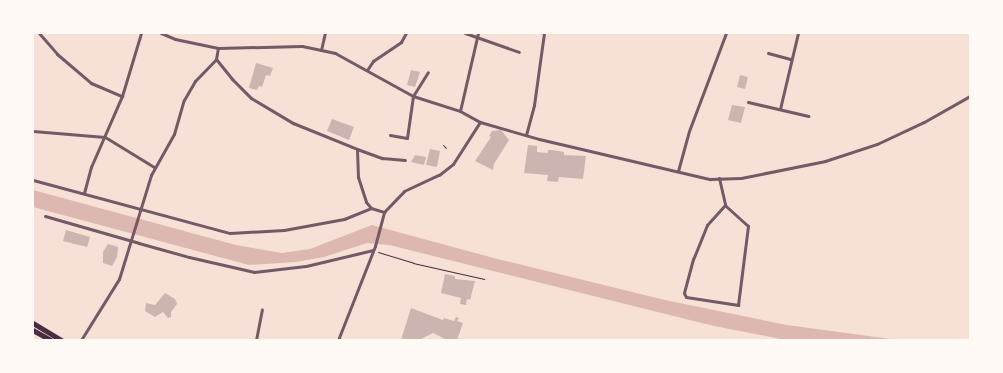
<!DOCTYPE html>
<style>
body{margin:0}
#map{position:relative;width:1003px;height:373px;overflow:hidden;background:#f7e1d7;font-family:"Space Grotesk",sans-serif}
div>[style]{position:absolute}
.water>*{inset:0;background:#dcb8b0}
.building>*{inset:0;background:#ccb4b1}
.path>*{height:1px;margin:-0.5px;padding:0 0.5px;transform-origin:0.5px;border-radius:0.5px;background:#4a2c40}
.pedestrian>*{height:2.5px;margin:-1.25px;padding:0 1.25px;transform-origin:1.25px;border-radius:1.25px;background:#755966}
.minor>*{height:3px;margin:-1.5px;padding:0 1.5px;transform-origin:1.5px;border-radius:1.5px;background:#755966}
.secondary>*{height:4.5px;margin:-2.25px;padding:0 2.25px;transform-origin:2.25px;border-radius:2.25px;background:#4a2c40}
span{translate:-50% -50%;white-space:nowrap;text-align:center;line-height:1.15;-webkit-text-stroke:4px #fffaf5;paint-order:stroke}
.frame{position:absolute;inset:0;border:34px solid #fffaf5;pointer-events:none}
</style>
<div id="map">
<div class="water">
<i style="clip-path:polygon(33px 190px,236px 245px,282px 253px,310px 249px,372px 225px,490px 257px,665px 300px,787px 325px,898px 340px,786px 340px,714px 326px,389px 245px,367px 243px,324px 257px,296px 262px,249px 265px,33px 207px)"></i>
</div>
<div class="building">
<i style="clip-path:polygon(256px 63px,273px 68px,270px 76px,266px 75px,262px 87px,259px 86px,257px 90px,249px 88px)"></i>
<i style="clip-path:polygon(411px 70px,420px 72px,415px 87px,407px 85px)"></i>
<i style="clip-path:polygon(740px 75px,748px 77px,745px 89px,737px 87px)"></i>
<i style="clip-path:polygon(732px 105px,745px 107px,741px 123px,728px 120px)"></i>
<i style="clip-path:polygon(332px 119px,354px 127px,349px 140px,327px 131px)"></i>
<i style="clip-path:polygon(501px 130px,509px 140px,494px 164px,493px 170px,475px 161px,491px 137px,489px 136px,492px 131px)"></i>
<i style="clip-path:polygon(528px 145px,537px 146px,537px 152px,548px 153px,548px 150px,552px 150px,564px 152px,564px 155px,586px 156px,583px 179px,559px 177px,558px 182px,547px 181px,548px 175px,524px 173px)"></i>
<i style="clip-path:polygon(430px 149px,440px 151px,437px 167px,426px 165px)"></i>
<i style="clip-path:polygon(415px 155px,426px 157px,424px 165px,411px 162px)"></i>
<i style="clip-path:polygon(66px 230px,90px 237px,87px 247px,63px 241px)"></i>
<i style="clip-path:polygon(108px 244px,118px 247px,117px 257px,112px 266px,103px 263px,103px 252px)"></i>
<i style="clip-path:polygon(445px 274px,455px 276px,455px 279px,475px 281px,470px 300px,467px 299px,466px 305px,460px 304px,461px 298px,441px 293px)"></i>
<i style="clip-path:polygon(165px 293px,175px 299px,177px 304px,171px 312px,171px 317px,168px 318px,163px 312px,155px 317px,145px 311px,146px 303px,155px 305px)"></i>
<i style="clip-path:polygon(411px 308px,443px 320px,444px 318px,454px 321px,456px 317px,459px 318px,457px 321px,463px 323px,457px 340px,447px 340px,433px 333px,419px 340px,401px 340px)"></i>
</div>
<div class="path">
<i style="left:443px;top:145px;width:4px;rotate:45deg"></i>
<i style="left:378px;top:252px;width:37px;rotate:17deg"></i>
<i style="left:413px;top:263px;width:73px;rotate:12.7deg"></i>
</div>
<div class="pedestrian">
<i style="left:139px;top:243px;width:52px;rotate:15.6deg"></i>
</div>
<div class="minor">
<i style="left:39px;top:33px;width:28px;rotate:49deg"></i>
<i style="left:57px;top:54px;width:45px;rotate:40.5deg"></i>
<i style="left:91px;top:83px;width:34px;rotate:23deg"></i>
<i style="left:161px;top:33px;width:15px;rotate:23deg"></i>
<i style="left:175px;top:39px;width:44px;rotate:11.8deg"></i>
<i style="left:218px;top:48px;width:84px;rotate:-1.4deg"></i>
<i style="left:302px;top:46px;width:34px;rotate:12deg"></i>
<i style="left:335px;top:53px;width:89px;rotate:28.9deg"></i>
<i style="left:413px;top:96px;width:49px;rotate:17.7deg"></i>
<i style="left:460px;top:111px;width:23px;rotate:29deg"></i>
<i style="left:480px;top:122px;width:61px;rotate:16.1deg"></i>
<i style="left:539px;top:139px;width:176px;rotate:13.2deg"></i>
<i style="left:710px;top:179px;width:31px;rotate:-2deg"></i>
<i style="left:741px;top:178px;width:86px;rotate:-11.4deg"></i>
<i style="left:825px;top:161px;width:55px;rotate:-18.1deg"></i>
<i style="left:877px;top:144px;width:52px;rotate:-25.1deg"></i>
<i style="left:924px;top:122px;width:53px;rotate:-29.5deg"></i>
<i style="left:465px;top:33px;width:57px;rotate:19.4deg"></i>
<i style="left:321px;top:50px;width:17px;rotate:-77deg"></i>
<i style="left:768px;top:53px;width:24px;rotate:15deg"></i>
<i style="left:216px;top:59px;width:26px;rotate:51deg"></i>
<i style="left:232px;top:79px;width:27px;rotate:45deg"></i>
<i style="left:251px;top:98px;width:49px;rotate:30.8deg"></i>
<i style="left:293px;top:123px;width:69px;rotate:22.1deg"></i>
<i style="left:357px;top:149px;width:27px;rotate:20deg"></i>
<i style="left:382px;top:158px;width:23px;rotate:5deg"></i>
<i style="left:367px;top:70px;width:11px;rotate:-56deg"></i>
<i style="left:373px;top:61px;width:34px;rotate:-34deg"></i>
<i style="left:401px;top:42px;width:10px;rotate:-61deg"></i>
<i style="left:748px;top:102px;width:62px;rotate:13.1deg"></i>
<i style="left:780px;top:109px;width:78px;rotate:-76.7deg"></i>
<i style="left:460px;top:111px;width:80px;rotate:-77deg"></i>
<i style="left:33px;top:131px;width:72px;rotate:4.8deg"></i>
<i style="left:105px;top:137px;width:57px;rotate:31.5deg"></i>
<i style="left:390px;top:135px;width:17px;rotate:10deg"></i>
<i style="left:407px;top:138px;width:42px;rotate:-81.9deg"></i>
<i style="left:413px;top:96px;width:28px;rotate:-58deg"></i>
<i style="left:526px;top:135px;width:31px;rotate:-75deg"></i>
<i style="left:534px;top:105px;width:73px;rotate:-82.1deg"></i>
<i style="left:357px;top:149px;width:28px;rotate:88deg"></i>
<i style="left:358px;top:177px;width:26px;rotate:72deg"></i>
<i style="left:366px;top:202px;width:8px;rotate:50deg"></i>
<i style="left:678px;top:171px;width:41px;rotate:-74.6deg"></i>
<i style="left:689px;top:131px;width:105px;rotate:-69.3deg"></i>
<i style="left:719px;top:178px;width:28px;rotate:77deg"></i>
<i style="left:725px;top:205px;width:27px;rotate:132deg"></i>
<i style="left:707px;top:225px;width:37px;rotate:112deg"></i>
<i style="left:693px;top:259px;width:35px;rotate:105deg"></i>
<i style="left:684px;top:293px;width:4px;rotate:63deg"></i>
<i style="left:686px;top:297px;width:53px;rotate:8.7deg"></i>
<i style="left:738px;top:305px;width:80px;rotate:-82.8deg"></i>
<i style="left:748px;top:226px;width:31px;rotate:-138deg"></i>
<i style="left:33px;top:180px;width:204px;rotate:15.1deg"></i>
<i style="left:230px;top:233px;width:54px;rotate:-3.2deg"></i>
<i style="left:284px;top:230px;width:61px;rotate:-10.4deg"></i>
<i style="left:344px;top:219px;width:29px;rotate:-22deg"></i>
<i style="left:371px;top:208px;width:14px;rotate:17deg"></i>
<i style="left:84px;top:193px;width:27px;rotate:-75deg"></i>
<i style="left:91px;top:167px;width:77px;rotate:-66.4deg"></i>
<i style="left:122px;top:96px;width:66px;rotate:-73.2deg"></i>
<i style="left:45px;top:216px;width:98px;rotate:16deg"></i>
<i style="left:189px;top:257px;width:67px;rotate:13deg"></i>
<i style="left:254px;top:272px;width:52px;rotate:-6.6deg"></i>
<i style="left:306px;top:266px;width:69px;rotate:-13.4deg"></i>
<i style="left:81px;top:340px;width:72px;rotate:-58.1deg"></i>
<i style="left:119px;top:279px;width:109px;rotate:-72.9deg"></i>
<i style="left:151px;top:175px;width:47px;rotate:-60.7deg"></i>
<i style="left:174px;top:134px;width:35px;rotate:-74deg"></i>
<i style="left:184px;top:100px;width:22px;rotate:-60deg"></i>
<i style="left:195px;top:81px;width:30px;rotate:-46deg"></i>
<i style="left:216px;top:59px;width:11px;rotate:-80deg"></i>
<i style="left:256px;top:340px;width:31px;rotate:-79deg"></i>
<i style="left:338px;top:340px;width:101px;rotate:-68.5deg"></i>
<i style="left:375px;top:246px;width:35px;rotate:-75deg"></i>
<i style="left:384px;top:212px;width:29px;rotate:-46deg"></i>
<i style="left:404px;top:191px;width:38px;rotate:-25deg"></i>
<i style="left:439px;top:175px;width:18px;rotate:-38deg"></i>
<i style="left:453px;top:164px;width:50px;rotate:-57.3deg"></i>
</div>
<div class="secondary">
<i style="left:33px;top:323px;width:33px;rotate:31deg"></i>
<i style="left:33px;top:330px;width:21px;rotate:29deg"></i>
</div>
<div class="frame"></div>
</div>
